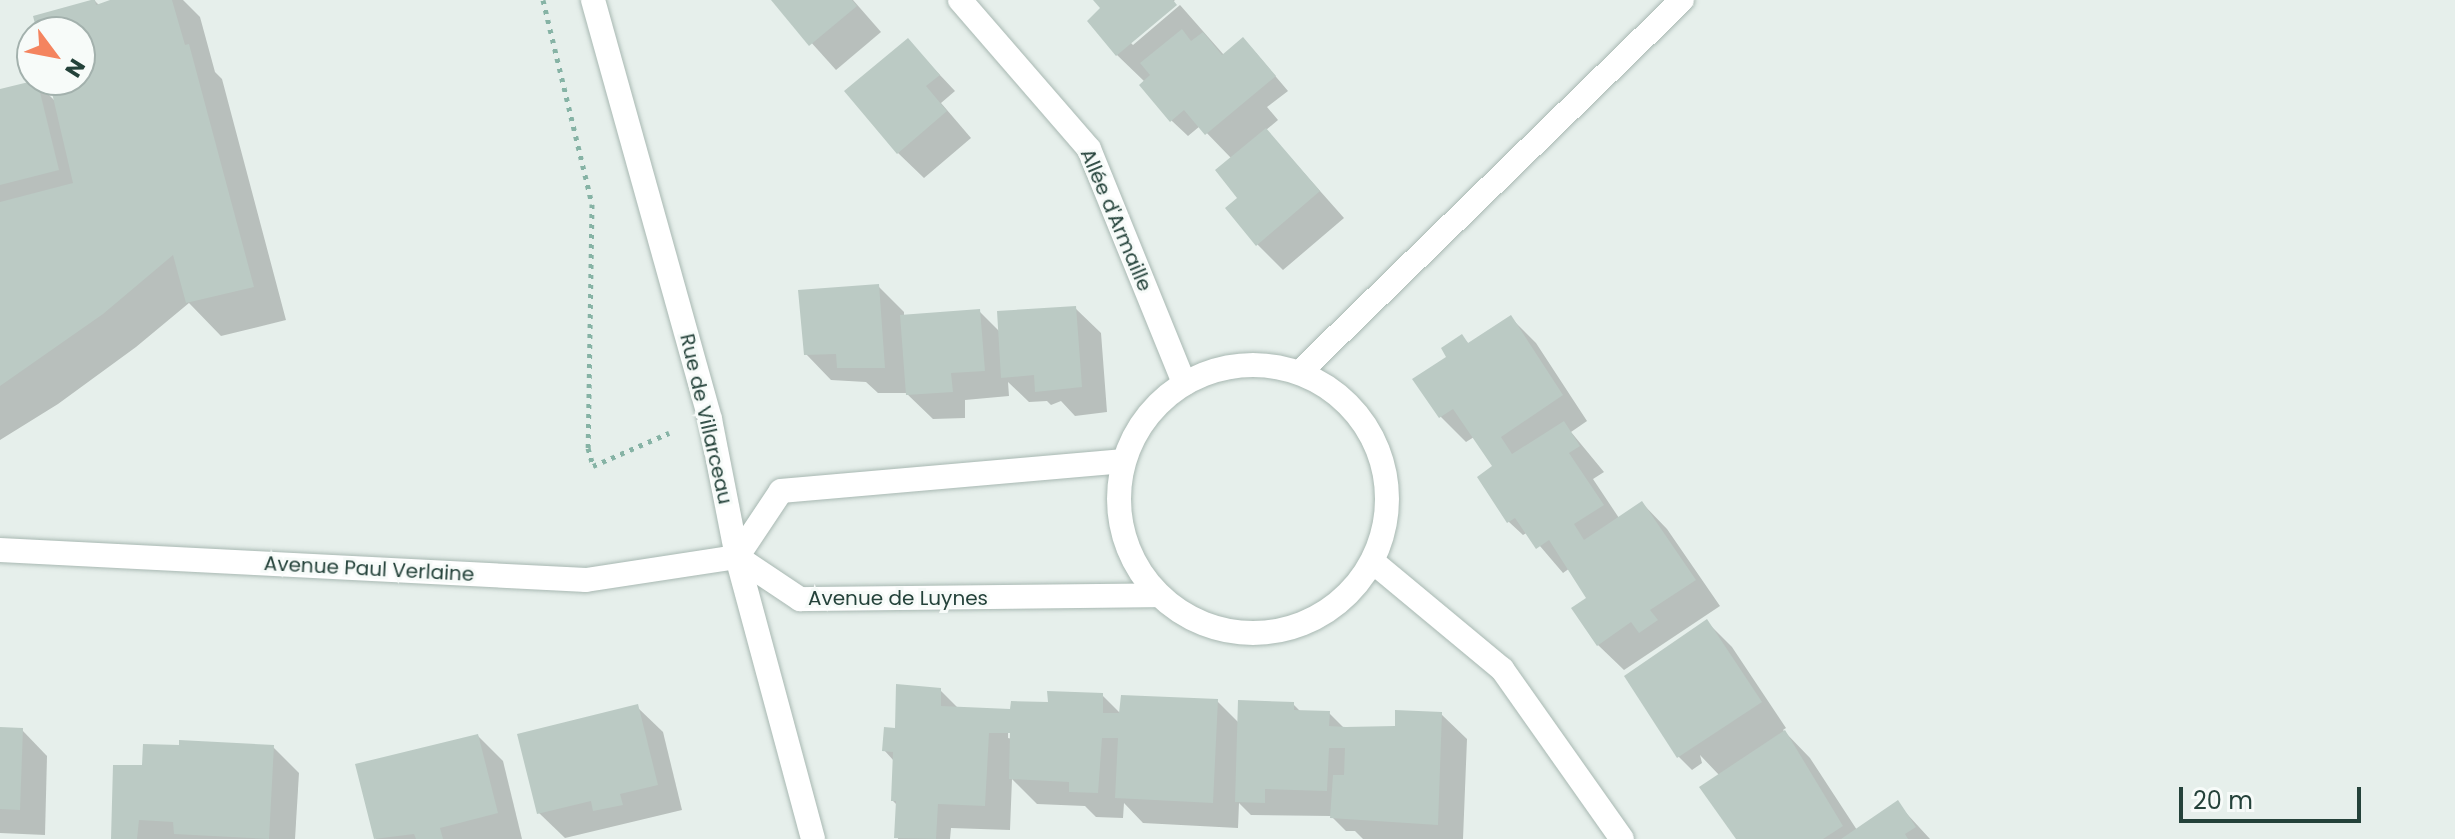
<!DOCTYPE html>
<meta charset="utf-8">
<style>
body{margin:0}
#map{position:relative;width:2455px;height:839px;overflow:hidden;background:#e6efeb;font-family:Poppins,sans-serif}
div>[style]{position:absolute}
.shadow>*{inset:0;background:#0003}
.building>*{inset:0;background:#bbcac4}
.path>*{height:5px;margin-top:-2.5px;transform-origin:0;background:repeating-linear-gradient(90deg,#86b3a5 0 4px,transparent 0 10px)}
.roads{filter:drop-shadow(0 0 2px #a8b8b2) drop-shadow(0 0 2px #a8b8b2)}
.minor>*{height:24px;margin:-12px;padding:0 12px;transform-origin:12px;border-radius:12px;background:#fff}
.minor>.ring{margin:-12px;padding:0;box-sizing:content-box;background:none;border:24px solid #fff;border-radius:50%}
span{translate:-50% -50%;white-space:nowrap;text-align:center;line-height:1.15;-webkit-text-stroke:6px #f7fbf9;paint-order:stroke}
.street-label{font-size:20px;color:#24423a}
.north{position:absolute;left:16px;top:16px;width:80px;height:80px;box-sizing:border-box;background:#f7fbf9;border:2px solid #a3b1ad;border-radius:50%;rotate:122deg;font-size:22px;font-weight:700;line-height:32px;text-align:center;color:#24423a}
.north::after{content:'';display:block;margin:auto;width:28px;height:36px;background:#f4845f;clip-path:polygon(50% 0,100% 100%,50% 72%,0 100%)}
.scale{position:absolute;left:2179px;top:787px;width:182px;height:36px;box-sizing:border-box;border:4px solid #24423a;border-top:0;padding-left:10px;font-size:24px;line-height:28px;white-space:nowrap;color:#24423a;-webkit-text-stroke:6px #f7fbf9;paint-order:stroke}
</style>
<div id="map">
<div class="shadow">
<i style="clip-path:polygon(112px 0,183px 0,200px 17px,215px 72px,222px 79px,286px 320px,221px 336px,189px 303px,136px 347px,58px 404px,0 440px,0 91px,36px 82px,56px 102px,51px 80px,80px 80px,80px 32px,39px 32px,95px 1px,100px 6px)"></i>
<i style="clip-path:polygon(773px 0,853px 0,881px 32px,836px 70px)"></i>
<i style="clip-path:polygon(1096px 0,1175px 0,1130px 42px,1133px 45px,1180px 5px,1224px 55px,1256px 53px,1288px 91px,1267px 107px,1278px 120px,1266px 130px,1344px 218px,1283px 270px,1257px 244px,1232px 159px,1200px 126px,1188px 136px,1172px 121px,1142px 85px,1145px 82px,1117px 55px,1103px 9px)"></i>
<i style="clip-path:polygon(908px 41px,955px 91px,941px 103px,971px 138px,924px 178px,898px 153px)"></i>
<i style="clip-path:polygon(878px 286px,904px 312px,904px 317px,979px 311px,1001px 333px,1075px 308px,1101px 333px,1107px 412px,1075px 416px,1061px 401px,1051px 405px,1047px 401px,1029px 402px,1008px 382px,1009px 396px,965px 400px,965px 418px,933px 419px,906px 393px,878px 393px,866px 382px,831px 380px,806px 354px)"></i>
<i style="clip-path:polygon(1510px 317px,1536px 343px,1587px 421px,1571px 432px,1604px 472px,1593px 479px,1619px 518px,1642px 503px,1667px 529px,1720px 606px,1624px 670px,1598px 645px,1589px 598px,1570px 568px,1563px 573px,1528px 532px,1523px 535px,1509px 522px,1496px 467px,1474px 437px,1466px 442px,1441px 417px,1448px 358px,1462px 337px,1469px 344px)"></i>
<i style="clip-path:polygon(1707px 622px,1732px 647px,1786px 728px,1783px 730px,1810px 758px,1857px 830px,1897px 803px,1930px 839px,1738px 839px,1720px 776px,1700px 755px,1702px 763px,1692px 770px,1678px 756px)"></i>
<i style="clip-path:polygon(evenodd,940px 690px,959px 709px,1010px 711px,1102px 695px,1121px 714px,1217px 701px,1239px 723px,1293px 704px,1301px 712px,1329px 713px,1345px 729px,1397px 728px,1441px 714px,1467px 739px,1463px 839px,1363px 839px,1355px 831px,1346px 831px,1331px 816px,1251px 815px,1239px 803px,1238px 828px,1143px 823px,1124px 803px,1123px 818px,1096px 817px,1085px 806px,1037px 804px,1012px 779px,1010px 830px,951px 828px,950px 839px,898px 839px,897px 805px,893px 801px,894px 761px,884px 750px,896px 730px,940px 690px,1008px 721px,1012px 739px,1008px 738px,1008px 721px)"></i>
<i style="clip-path:polygon(637px 707px,663px 732px,682px 810px,565px 838px,539px 813px)"></i>
<i style="clip-path:polygon(0 729px,22px 730px,47px 756px,45px 835px,0 833px)"></i>
<i style="clip-path:polygon(478px 736px,503px 761px,522px 839px,376px 839px,358px 766px)"></i>
<i style="clip-path:polygon(181px 747px,273px 747px,299px 773px,295px 839px,113px 839px,144px 767px)"></i>
</div>
<div class="building">
<i style="clip-path:polygon(91px 0,95px 0,96px 5px,110px 0,172px 0,185px 45px,189px 44px,254px 287px,186px 303px,173px 255px,103px 314px,0 386px,0 202px,73px 183px,49px 80px,80px 80px,80px 32px,37px 32px,33px 16px)"></i>
<i style="clip-path:polygon(771px 0,852px 0,857px 6px,809px 46px)"></i>
<i style="clip-path:polygon(1093px 0,1173px 0,1177px 5px,1116px 56px,1087px 21px,1100px 8px)"></i>
<i style="clip-path:polygon(1182px 29px,1191px 41px,1203px 32px,1222px 55px,1243px 37px,1276px 76px,1205px 135px,1184px 110px,1170px 122px,1139px 85px,1150px 75px,1140px 63px)"></i>
<i style="clip-path:polygon(908px 38px,940px 75px,926px 86px,947px 111px,897px 154px,844px 91px)"></i>
<i style="clip-path:polygon(37px 80px,59px 170px,0 185px,0 89px)"></i>
<i style="clip-path:polygon(1266px 128px,1320px 191px,1256px 246px,1225px 208px,1237px 198px,1215px 170px)"></i>
<i style="clip-path:polygon(879px 284px,885px 368px,837px 368px,836px 354px,804px 355px,798px 290px)"></i>
<i style="clip-path:polygon(1076px 306px,1082px 387px,1035px 392px,1034px 375px,1001px 378px,997px 311px)"></i>
<i style="clip-path:polygon(980px 309px,985px 371px,951px 373px,953px 392px,906px 395px,900px 315px)"></i>
<i style="clip-path:polygon(1511px 315px,1563px 395px,1501px 437px,1512px 454px,1564px 421px,1580px 446px,1569px 453px,1604px 505px,1574px 524px,1584px 540px,1642px 501px,1696px 580px,1650px 610px,1658px 620px,1639px 633px,1631px 622px,1597px 646px,1571px 608px,1586px 598px,1549px 540px,1536px 549px,1515px 518px,1507px 523px,1477px 477px,1492px 466px,1453px 409px,1439px 418px,1412px 379px,1446px 357px,1441px 348px,1462px 334px,1468px 343px)"></i>
<i style="clip-path:polygon(1707px 619px,1762px 702px,1677px 758px,1624px 676px)"></i>
<i style="clip-path:polygon(896px 684px,941px 688px,941px 706px,1010px 709px,1011px 701px,1048px 702px,1047px 691px,1103px 693px,1103px 713px,1119px 713px,1121px 695px,1218px 699px,1213px 803px,1115px 798px,1118px 738px,1102px 738px,1098px 793px,1069px 792px,1069px 782px,1009px 779px,1010px 733px,989px 733px,985px 806px,938px 804px,936px 839px,894px 838px,896px 801px,891px 801px,893px 752px,882px 751px,884px 727px,895px 728px)"></i>
<i style="clip-path:polygon(1238px 700px,1294px 702px,1294px 710px,1330px 711px,1329px 726px,1346px 727px,1395px 726px,1395px 710px,1442px 712px,1438px 825px,1330px 818px,1333px 775px,1344px 775px,1345px 748px,1329px 748px,1327px 791px,1265px 789px,1265px 803px,1235px 802px)"></i>
<i style="clip-path:polygon(638px 704px,658px 785px,620px 794px,623px 805px,593px 811px,591px 801px,537px 814px,517px 734px)"></i>
<i style="clip-path:polygon(0 727px,23px 728px,20px 810px,0 809px)"></i>
<i style="clip-path:polygon(1785px 730px,1843px 826px,1823px 839px,1736px 839px,1699px 787px)"></i>
<i style="clip-path:polygon(478px 734px,498px 813px,440px 828px,443px 839px,416px 839px,414px 834px,374px 839px,355px 764px)"></i>
<i style="clip-path:polygon(179px 740px,274px 745px,269px 839px,174px 834px,173px 822px,139px 820px,137px 839px,111px 839px,113px 765px,142px 765px,143px 744px,179px 745px)"></i>
<i style="clip-path:polygon(1898px 800px,1916px 827px,1905px 834px,1908px 839px,1841px 839px)"></i>
</div>
<div class="path">
<i style="left:543px;top:0;width:210px;rotate:76.5deg"></i>
<i style="left:592px;top:204px;width:244px;rotate:90.9deg"></i>
<i style="left:588px;top:448px;width:19px;rotate:74deg"></i>
<i style="left:593px;top:466px;width:83px;rotate:-23.5deg"></i>
</div>
<div class="roads">
<div class="minor">
<i style="left:593px;top:0;width:435px;rotate:74.4deg"></i>
<i style="left:710px;top:419px;width:141px;rotate:78.9deg"></i>
<i style="left:737px;top:557px;width:292px;rotate:74.9deg"></i>
<i style="left:960px;top:0;width:197px;rotate:49.1deg"></i>
<i style="left:1089px;top:149px;width:253px;rotate:67.9deg"></i>
<i class="ring" style="left:1119px;top:365px;width:244px;height:244px"></i>
<i style="left:1300px;top:372px;width:533px;rotate:-44.24deg"></i>
<i style="left:0;top:550px;width:587px;rotate:2.93deg"></i>
<i style="left:586px;top:580px;width:153px;rotate:-8.7deg"></i>
<i style="left:737px;top:557px;width:76px;rotate:33.7deg"></i>
<i style="left:800px;top:599px;width:358px;rotate:-0.6deg"></i>
<i style="left:737px;top:557px;width:79px;rotate:-56.3deg"></i>
<i style="left:781px;top:491px;width:344px;rotate:-5deg"></i>
<i style="left:1373px;top:562px;width:168px;rotate:39.7deg"></i>
<i style="left:1502px;top:669px;width:208px;rotate:54.8deg"></i>
</div>
</div>
<div class="street-label">
<span style="left:1116px;top:220px;rotate:67deg">Allée d'Armaille</span>
<span style="left:706px;top:419px;rotate:77deg">Rue de Villarceau</span>
<span style="left:369px;top:569px;rotate:3deg">Avenue Paul Verlaine</span>
<span style="left:898px;top:598px">Avenue de Luynes</span>
</div>
<div class="north">N</div>
<div class="scale">20 m</div>
</div>
